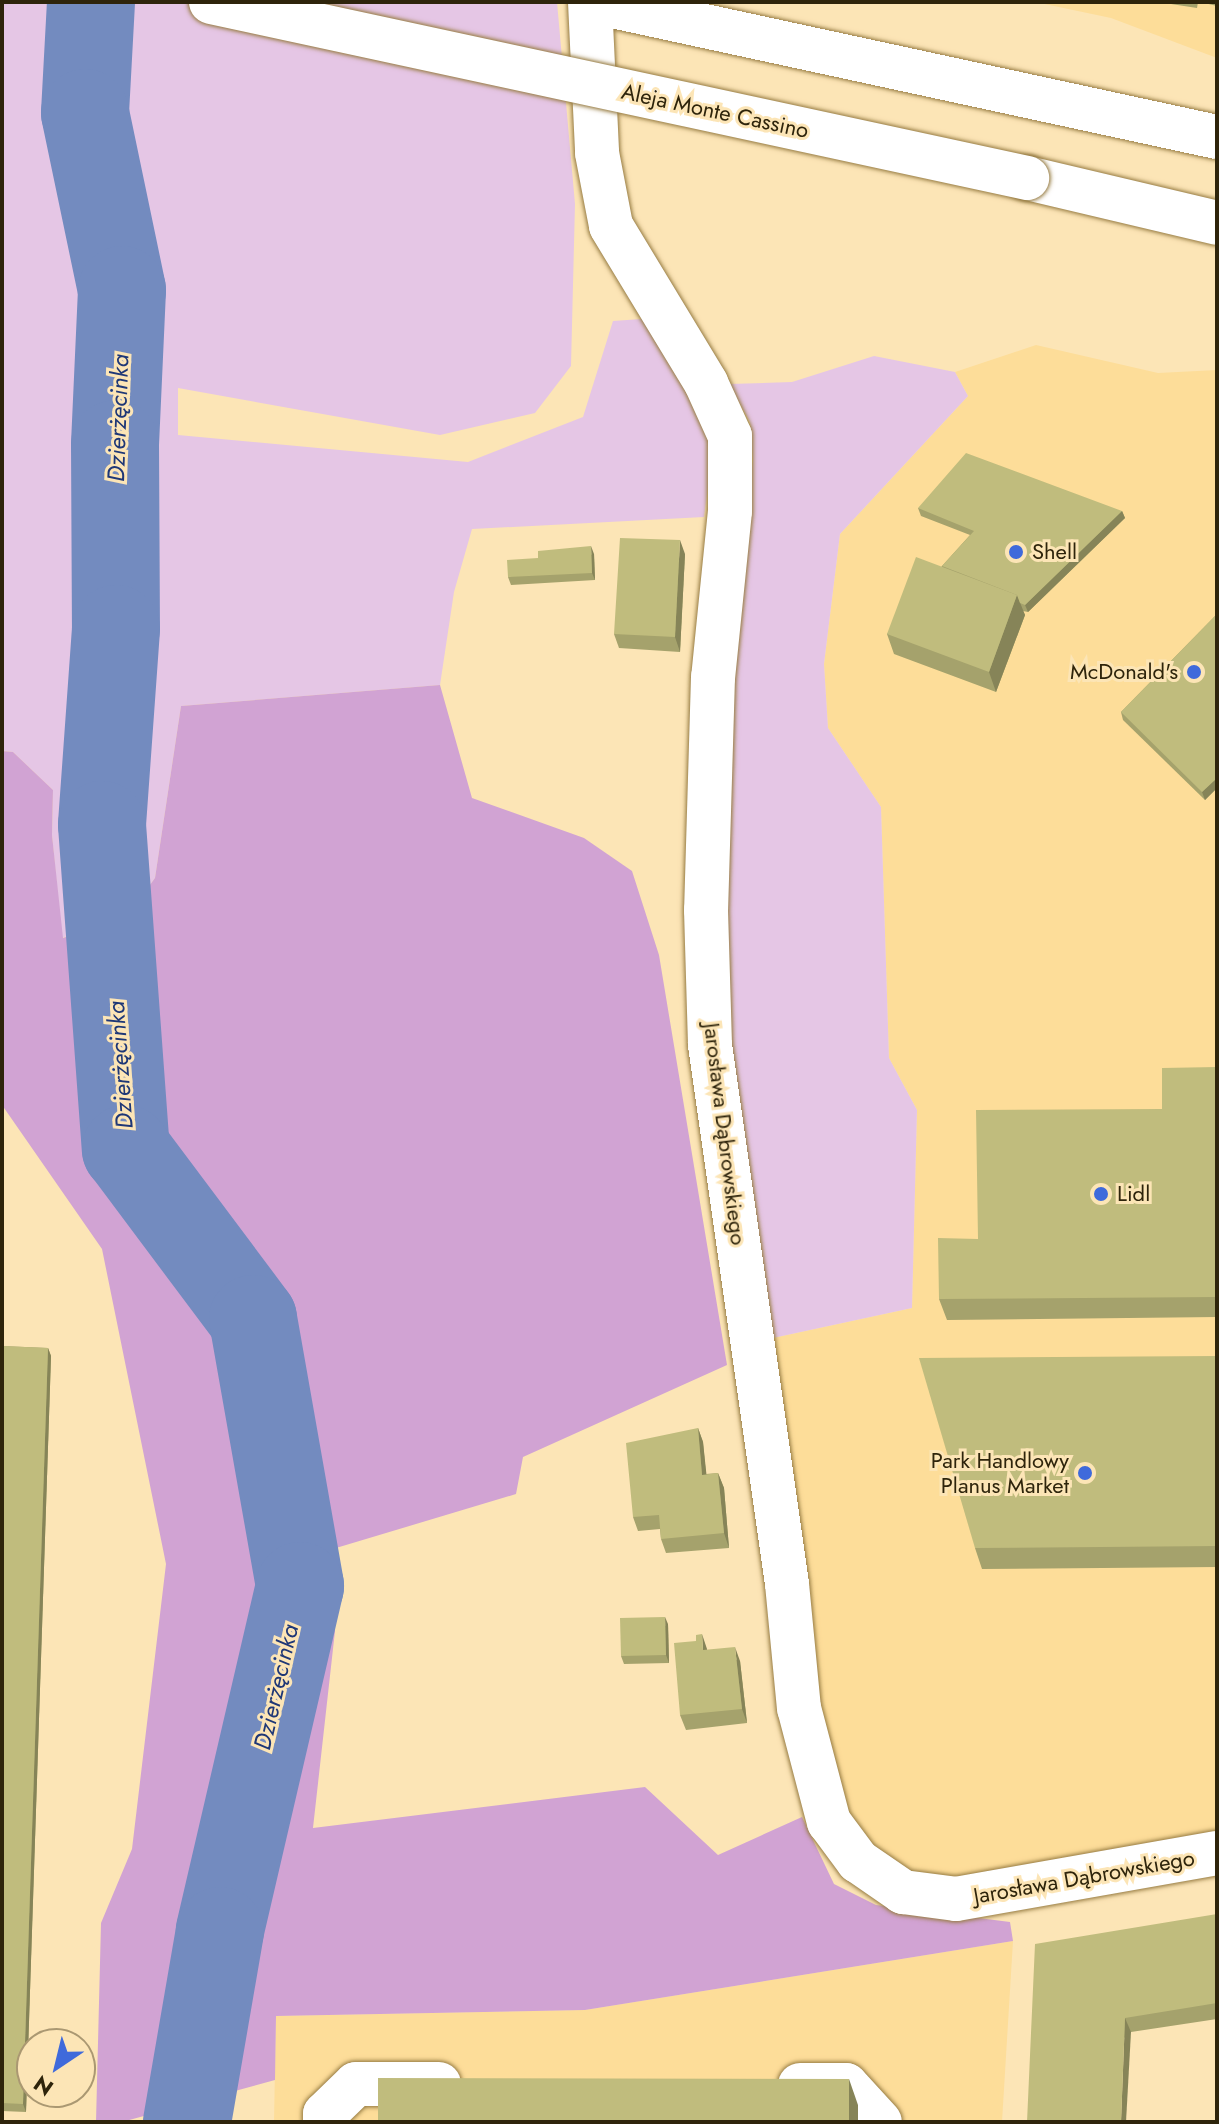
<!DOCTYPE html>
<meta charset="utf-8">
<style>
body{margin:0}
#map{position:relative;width:1219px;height:2124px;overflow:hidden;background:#fce5b6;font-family:Jost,sans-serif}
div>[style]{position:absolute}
.built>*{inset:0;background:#fddd99}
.green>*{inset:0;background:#e5c6e5}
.forest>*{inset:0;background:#d1a3d3}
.river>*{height:88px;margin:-44px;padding:0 44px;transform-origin:44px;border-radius:44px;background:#738bbf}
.roads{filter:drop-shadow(0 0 2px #977c43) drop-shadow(0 0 2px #977c43)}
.street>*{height:44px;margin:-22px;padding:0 22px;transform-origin:22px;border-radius:22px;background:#fff}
.secondary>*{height:44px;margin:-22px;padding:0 22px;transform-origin:22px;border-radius:22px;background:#fff}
.bridges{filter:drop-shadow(0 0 2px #977c43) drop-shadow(0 0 2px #977c43)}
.secondary-bridge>*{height:44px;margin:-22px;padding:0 22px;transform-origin:22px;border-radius:22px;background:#fff}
.wall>*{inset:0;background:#a5a26c}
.shaded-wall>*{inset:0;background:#868458}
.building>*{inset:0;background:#c0bc7d}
.dots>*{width:22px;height:22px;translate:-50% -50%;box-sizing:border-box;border:4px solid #fce5b6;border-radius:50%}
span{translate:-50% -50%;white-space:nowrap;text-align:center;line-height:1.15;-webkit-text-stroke:6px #fce5b6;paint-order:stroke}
.street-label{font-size:22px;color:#2e240b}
.poi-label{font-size:22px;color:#2e240b}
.left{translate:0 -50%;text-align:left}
.right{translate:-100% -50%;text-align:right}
.water-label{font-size:24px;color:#1e3776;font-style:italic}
.frame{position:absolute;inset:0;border:4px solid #2e240b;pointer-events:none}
.north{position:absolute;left:16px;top:2028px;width:80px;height:80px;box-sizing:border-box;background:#fce5b6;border:2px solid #aa9872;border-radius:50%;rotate:215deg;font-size:22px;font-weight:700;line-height:32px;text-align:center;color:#2e240b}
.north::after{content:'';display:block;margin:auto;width:28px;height:36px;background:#3f6adb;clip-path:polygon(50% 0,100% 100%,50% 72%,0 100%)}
</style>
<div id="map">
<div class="built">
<i style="clip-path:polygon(1035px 2px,1217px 2px,1217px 58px,1111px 18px)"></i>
<i style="clip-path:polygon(1036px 345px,1158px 373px,1217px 370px,1217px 1839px,940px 1880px,903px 1872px,874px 1852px,845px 1815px,829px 1770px,773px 1338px,912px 1308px,917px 1110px,889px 1058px,881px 807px,828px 728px,824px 664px,840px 534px,968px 396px,955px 372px)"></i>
<i style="clip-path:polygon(1013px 1941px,1002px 2122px,274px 2122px,276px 2016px,585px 2010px)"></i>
</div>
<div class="green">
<i style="clip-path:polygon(2px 2px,557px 2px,575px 204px,571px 366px,535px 413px,440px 435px,178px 388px,178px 435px,468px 462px,583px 417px,613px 321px,655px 318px,713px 449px,704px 517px,472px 529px,454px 592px,440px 685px,181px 706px,155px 878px,128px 915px,62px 938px,52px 835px,53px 790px,13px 752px,2px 751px)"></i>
<i style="clip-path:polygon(874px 356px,955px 372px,968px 396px,840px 534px,824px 664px,828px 728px,881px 807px,889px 1058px,917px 1110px,912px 1308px,773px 1338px,732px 1047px,722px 929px,726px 668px,753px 461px,750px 422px,729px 384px,792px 382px)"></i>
</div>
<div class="forest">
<i style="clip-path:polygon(440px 685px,472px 798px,584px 838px,632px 871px,659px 955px,727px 1365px,523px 1457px,516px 1494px,316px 1554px,335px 1631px,313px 1828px,645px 1787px,718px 1855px,802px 1817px,834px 1884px,876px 1905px,1010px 1922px,1013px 1941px,585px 2010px,276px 2016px,275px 2080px,122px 2122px,96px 2122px,101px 1923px,132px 1849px,166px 1564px,102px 1249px,2px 1105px,2px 751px,13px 752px,53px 790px,52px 835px,63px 938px,128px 915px,155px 878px,181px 706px)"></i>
</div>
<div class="river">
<i style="left:91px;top:2px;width:111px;rotate:93.1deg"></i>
<i style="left:85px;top:113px;width:181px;rotate:78.2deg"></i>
<i style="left:122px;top:290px;width:154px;rotate:92.6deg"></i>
<i style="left:115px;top:444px;width:185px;rotate:89.7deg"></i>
<i style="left:116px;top:629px;width:196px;rotate:94.1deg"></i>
<i style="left:102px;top:825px;width:325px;rotate:85.8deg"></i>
<i style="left:126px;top:1149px;width:212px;rotate:53.2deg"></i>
<i style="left:253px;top:1319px;width:271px;rotate:80deg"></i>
<i style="left:300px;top:1586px;width:354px;rotate:103.1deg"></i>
<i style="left:220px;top:1931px;width:194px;rotate:99.8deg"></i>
</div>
<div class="roads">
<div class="street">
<i style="left:590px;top:2px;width:151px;rotate:87.3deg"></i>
<i style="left:597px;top:153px;width:74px;rotate:79.1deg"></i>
<i style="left:611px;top:226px;width:184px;rotate:58.8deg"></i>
<i style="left:706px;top:383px;width:58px;rotate:65.6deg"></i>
<i style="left:730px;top:436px;width:75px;rotate:90deg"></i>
<i style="left:730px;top:511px;width:167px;rotate:95.8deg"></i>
<i style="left:713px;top:677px;width:233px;rotate:91.7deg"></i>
<i style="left:706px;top:910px;width:135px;rotate:88.3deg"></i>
<i style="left:710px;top:1045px;width:544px;rotate:81.87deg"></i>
<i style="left:787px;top:1584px;width:125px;rotate:84.5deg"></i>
<i style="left:799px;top:1708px;width:118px;rotate:75.3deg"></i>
<i style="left:829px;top:1822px;width:49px;rotate:53.4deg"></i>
<i style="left:858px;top:1861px;width:55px;rotate:34.6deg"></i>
<i style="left:903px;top:1892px;width:53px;rotate:7.5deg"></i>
<i style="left:956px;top:1899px;width:265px;rotate:-10deg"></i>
<i style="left:800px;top:2085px;width:46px"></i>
<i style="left:846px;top:2085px;width:50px;rotate:47.4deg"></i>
<i style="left:325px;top:2122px;width:8px;rotate:-90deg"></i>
<i style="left:325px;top:2114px;width:43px;rotate:-44.1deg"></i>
<i style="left:356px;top:2084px;width:83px"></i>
</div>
<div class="secondary">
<i style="left:594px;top:2px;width:637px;rotate:12.23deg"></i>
<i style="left:1027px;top:178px;width:195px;rotate:13.3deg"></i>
</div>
</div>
<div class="bridges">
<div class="secondary-bridge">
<i style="left:211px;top:2px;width:835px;rotate:12.17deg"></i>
</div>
</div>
<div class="wall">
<i style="clip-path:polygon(1158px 2px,1198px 2px,1197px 8px)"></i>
<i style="clip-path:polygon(1200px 2px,1217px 2px,1217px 6px)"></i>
<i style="clip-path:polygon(918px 508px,1122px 511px,1125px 518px,1028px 612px,1023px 611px,1025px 615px,996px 692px,894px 654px,887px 634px,942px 566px,970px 535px,921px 516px)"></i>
<i style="clip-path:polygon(594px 554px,595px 580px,511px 585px,508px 577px)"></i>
<i style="clip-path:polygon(685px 554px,680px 652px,619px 648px,614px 634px)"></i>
<i style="clip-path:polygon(1217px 614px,1217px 788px,1205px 800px,1123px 720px,1121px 712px)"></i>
<i style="clip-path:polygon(1217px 1067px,1217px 1317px,947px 1320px,939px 1299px,978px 1239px,1162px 1109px)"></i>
<i style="clip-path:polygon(2px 1346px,48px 1348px,51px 1356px,26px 2112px,2px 2111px)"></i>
<i style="clip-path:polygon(1217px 1356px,1217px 1567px,982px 1569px,975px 1548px)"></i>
<i style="clip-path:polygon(698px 1428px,703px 1442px,706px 1474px,718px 1473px,724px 1488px,729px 1548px,666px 1553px,661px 1539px,660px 1529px,638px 1531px,633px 1517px)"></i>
<i style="clip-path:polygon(668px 1624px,669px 1663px,624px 1664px,621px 1656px)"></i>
<i style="clip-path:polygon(707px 1650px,740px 1661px,747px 1723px,686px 1730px,680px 1715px)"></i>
<i style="clip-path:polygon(1217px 1914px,1217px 2019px,1131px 2032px,1027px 2122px)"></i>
</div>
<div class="shaded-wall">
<i style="clip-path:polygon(1122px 511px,1125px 518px,1028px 612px,1025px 605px)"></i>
<i style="clip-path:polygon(680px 540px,685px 554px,680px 652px,675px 637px)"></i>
<i style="clip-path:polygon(591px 546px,594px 554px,595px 580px,592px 573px)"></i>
<i style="clip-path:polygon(1017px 595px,1025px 615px,996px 692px,989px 672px)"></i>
<i style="clip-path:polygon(1217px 778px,1217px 788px,1205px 800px,1202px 792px)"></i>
<i style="clip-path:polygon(48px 1348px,51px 1356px,26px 2112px,23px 2104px)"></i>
<i style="clip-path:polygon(698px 1428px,703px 1442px,708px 1489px,702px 1475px)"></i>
<i style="clip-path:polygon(718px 1473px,724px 1488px,729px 1548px,724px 1533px)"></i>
<i style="clip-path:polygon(665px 1617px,668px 1624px,669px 1663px,666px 1655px)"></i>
<i style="clip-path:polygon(702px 1634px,707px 1649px,708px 1664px,703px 1650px)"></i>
<i style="clip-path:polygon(735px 1647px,740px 1661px,747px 1723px,742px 1709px)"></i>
<i style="clip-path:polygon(1125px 2018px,1131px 2032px,1126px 2122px,1121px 2122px)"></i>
<i style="clip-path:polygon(849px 2079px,858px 2105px,858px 2122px,849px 2122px)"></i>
</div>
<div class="building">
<i style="clip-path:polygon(966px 453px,1122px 511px,1025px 605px,1020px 603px,1017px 595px,942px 566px,974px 531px,918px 508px)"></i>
<i style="clip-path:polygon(620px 538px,680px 540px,675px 637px,614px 634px)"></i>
<i style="clip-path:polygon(591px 546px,592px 573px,508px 577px,507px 560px,538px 558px,538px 551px)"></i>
<i style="clip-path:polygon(916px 557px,1017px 595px,989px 672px,887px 634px)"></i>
<i style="clip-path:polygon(1217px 614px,1217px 778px,1202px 792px,1121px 712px)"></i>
<i style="clip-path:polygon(1217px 1067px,1217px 1297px,939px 1299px,938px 1238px,978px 1239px,976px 1110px,1162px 1109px,1162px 1068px)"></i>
<i style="clip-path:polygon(2px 1346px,48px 1348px,23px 2104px,2px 2103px)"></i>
<i style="clip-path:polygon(1217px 1356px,1217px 1546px,975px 1548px,919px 1358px)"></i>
<i style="clip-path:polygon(698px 1428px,702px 1475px,718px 1473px,724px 1533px,661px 1539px,659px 1515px,633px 1517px,626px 1443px)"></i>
<i style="clip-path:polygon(665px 1617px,666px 1655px,621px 1656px,620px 1618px)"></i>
<i style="clip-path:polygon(702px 1634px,703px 1650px,735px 1647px,742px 1709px,680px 1715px,674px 1643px,696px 1641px,696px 1635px)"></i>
<i style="clip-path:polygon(1217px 1914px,1217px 2003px,1125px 2018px,1121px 2122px,1027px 2122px,1035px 1944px)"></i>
<i style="clip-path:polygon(378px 2078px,849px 2079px,849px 2122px,378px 2122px)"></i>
</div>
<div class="dots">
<i style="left:1016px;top:552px;background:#3f6adb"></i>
<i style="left:1194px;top:672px;background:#3f6adb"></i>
<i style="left:1101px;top:1194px;background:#3f6adb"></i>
<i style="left:1085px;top:1473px;background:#3f6adb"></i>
</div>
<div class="street-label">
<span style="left:715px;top:111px;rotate:12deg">Aleja Monte Cassino</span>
<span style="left:725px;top:1134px;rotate:83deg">Jarosława Dąbrowskiego</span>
<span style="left:1084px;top:1877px;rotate:-10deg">Jarosława Dąbrowskiego</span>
</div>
<div class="poi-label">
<span class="left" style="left:1032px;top:552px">Shell</span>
<span class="right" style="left:1178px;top:672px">McDonald's</span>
<span class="left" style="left:1117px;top:1194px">Lidl</span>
<span class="right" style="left:1069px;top:1473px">Park Handlowy<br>Planus Market</span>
</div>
<div class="water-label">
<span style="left:118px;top:418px;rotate:-88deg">Dzierżęcinka</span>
<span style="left:120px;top:1065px;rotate:-94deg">Dzierżęcinka</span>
<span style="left:276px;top:1687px;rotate:-77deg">Dzierżęcinka</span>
</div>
<div class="frame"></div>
<div class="north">N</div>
</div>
